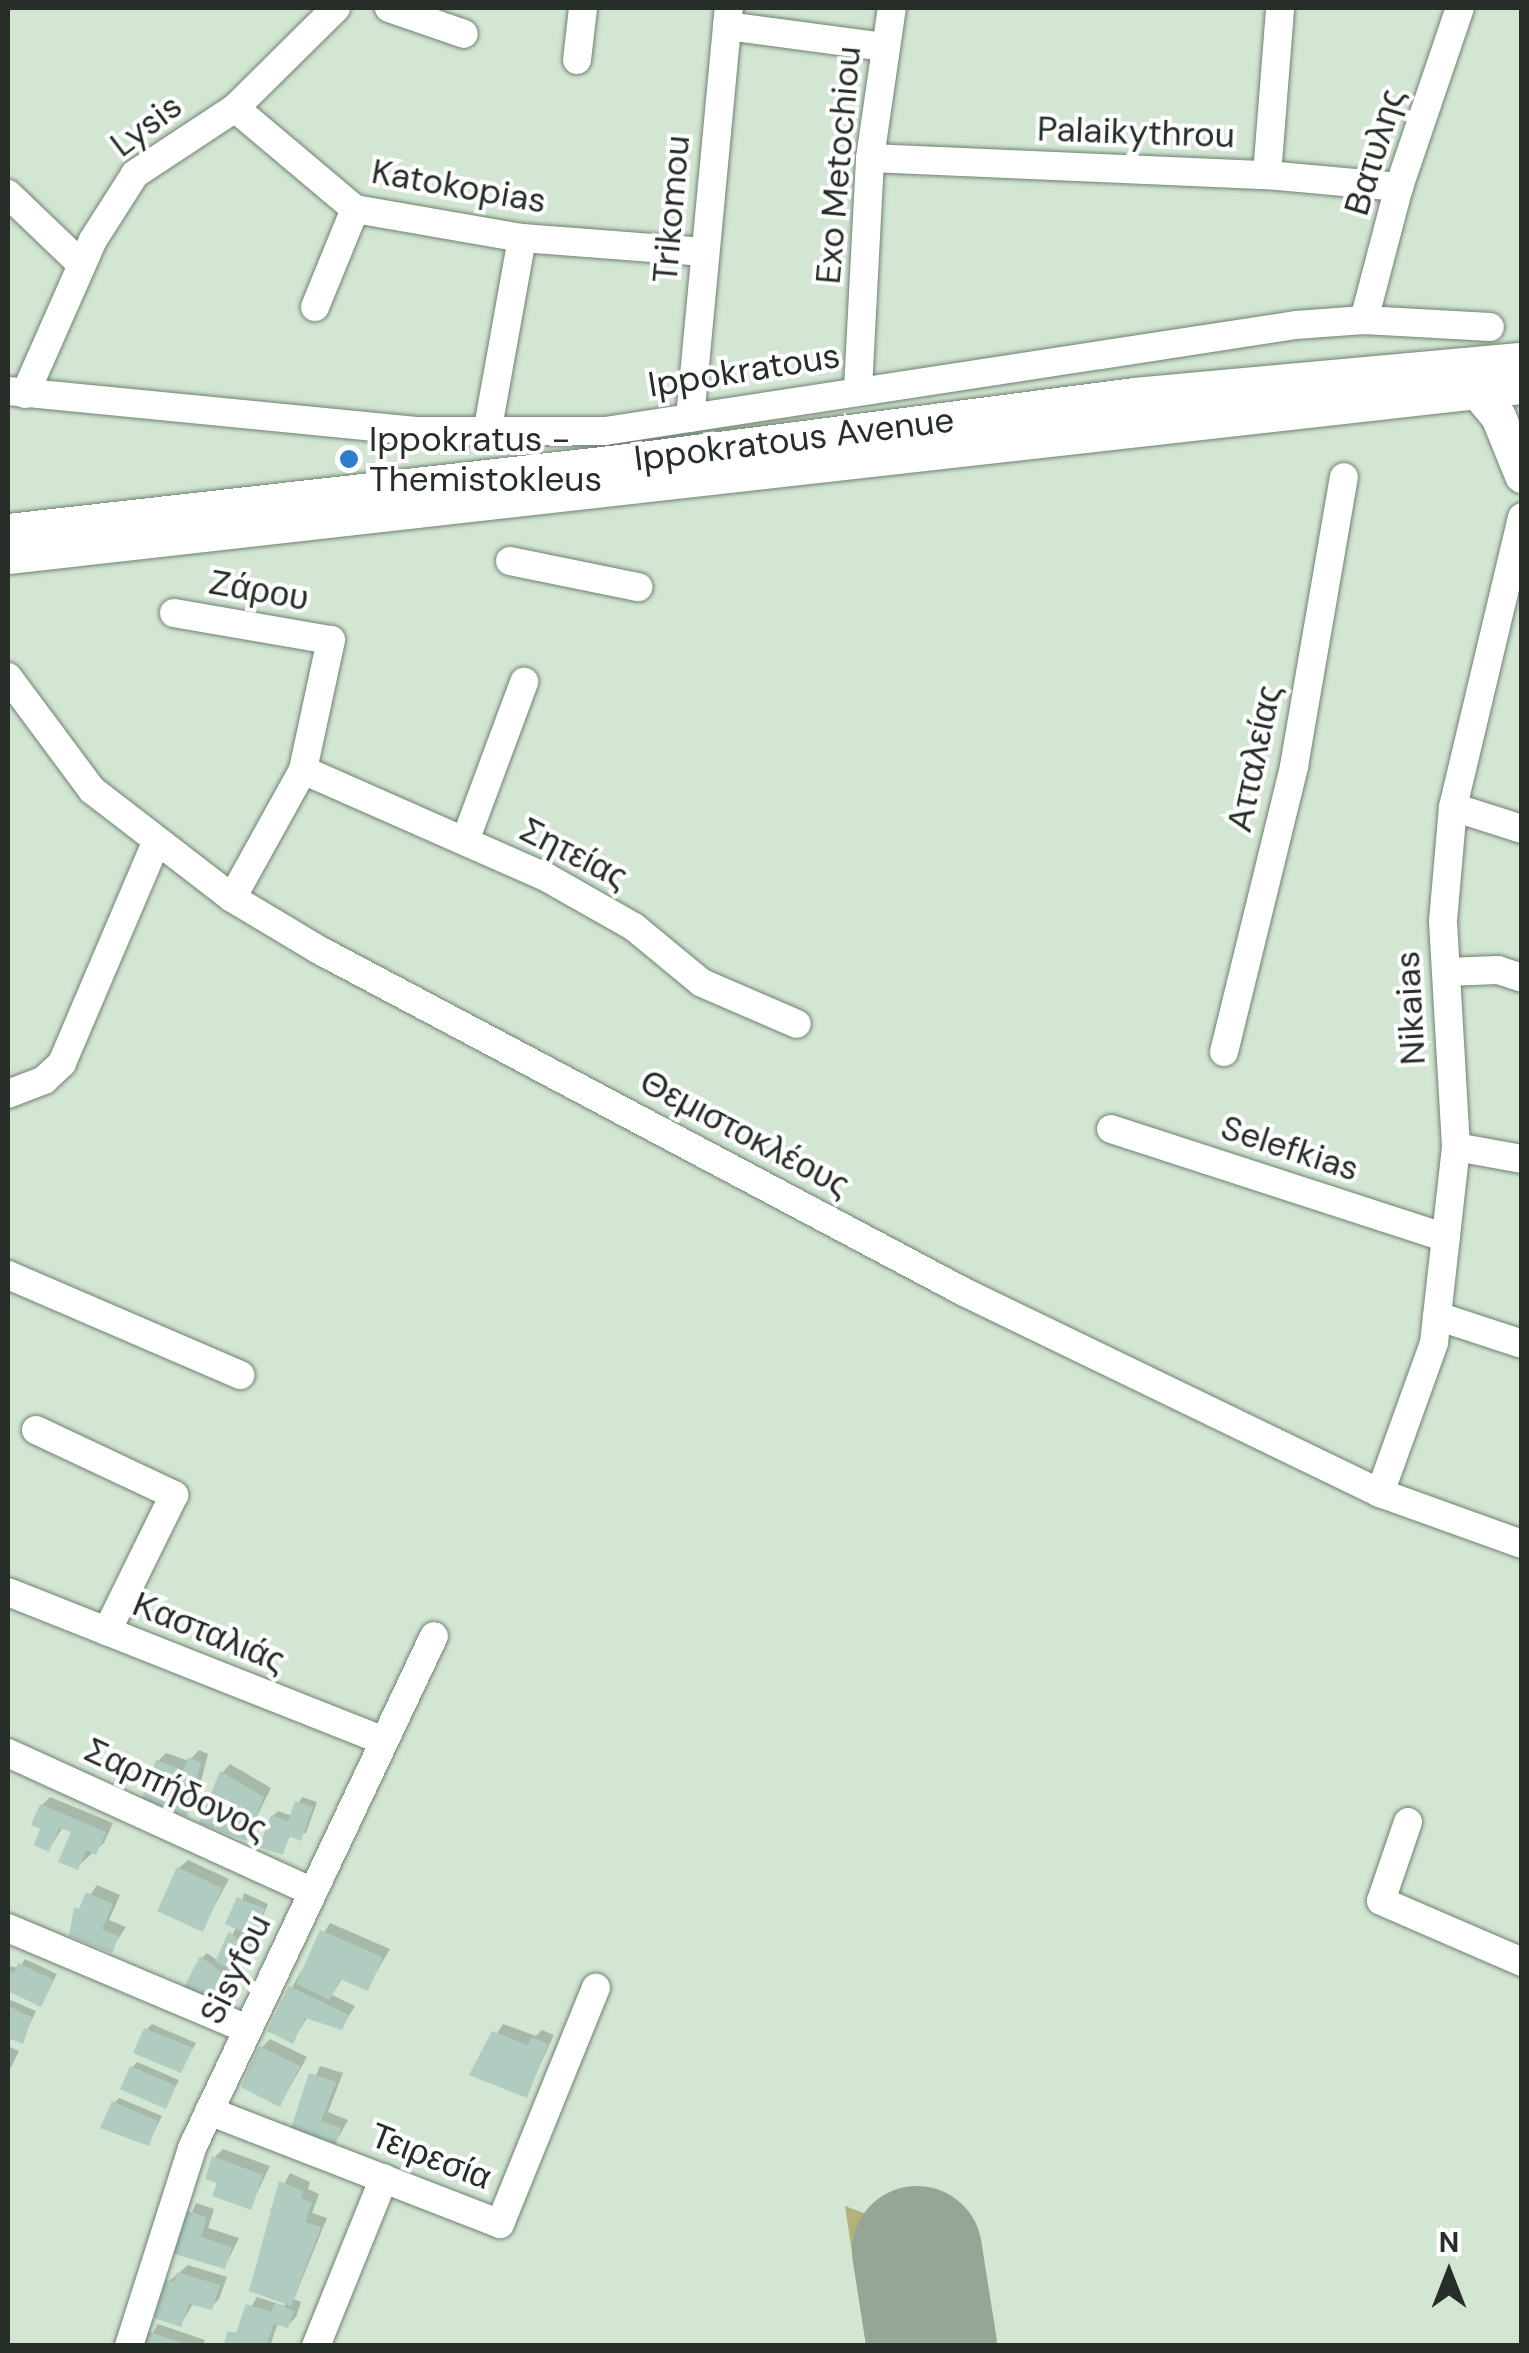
<!DOCTYPE html>
<meta charset="utf-8">
<style>
body{margin:0}
#map{position:relative;width:1529px;height:2353px;overflow:hidden;background:#d2e6d3;font-family:"DM Sans",sans-serif}
div>[style]{position:absolute}
.green>*{inset:0;background:#b3b17e}
.shadow>*{inset:0;background:#0003}
.runway>*{height:130px;margin:-65px;padding:0 65px;transform-origin:65px;border-radius:65px;background:#95a596}
.building>*{inset:0;background:#b0cbc0}
.roads{filter:drop-shadow(0 0 2px #6f8170) drop-shadow(0 0 2px #6f8170)}
.minor>*{height:28px;margin:-14px;padding:0 14px;transform-origin:14px;border-radius:14px;background:#fff}
.major>*{height:35px;margin:-17.5px;padding:0 17.5px;transform-origin:17.5px;border-radius:17.5px;background:#fff}
.dots>*{width:28px;height:28px;translate:-50% -50%;box-sizing:border-box;border:5px solid #fff;border-radius:50%}
span{translate:-50% -50%;white-space:nowrap;text-align:center;line-height:1.15;-webkit-text-stroke:8px #fff;paint-order:stroke}
.street-label{font-size:35px;color:#262e27}
.poi-label{font-size:35px;color:#262e27}
.left{translate:0 -50%;text-align:left}
.frame{position:absolute;inset:0;border:10px solid #262e27;pointer-events:none}
.north{position:absolute;left:1399px;top:2223px;width:100px;height:100px;-webkit-text-stroke:8px #fff;paint-order:stroke;rotate:0deg;font-size:28px;font-weight:700;line-height:40px;text-align:center;color:#262e27}
.north::after{content:'';display:block;margin:auto;width:35px;height:45px;background:#262e27;clip-path:polygon(50% 0,100% 100%,50% 72%,0 100%)}
</style>
<div id="map">
<div class="green">
<i style="clip-path:polygon(845px 2206px,882px 2220px,901px 2345px,866px 2345px)"></i>
</div>
<div class="shadow">
<i style="clip-path:polygon(199px 1750px,208px 1754px,195px 1805px,186px 1814px,158px 1761px,166px 1753px,189px 1761px)"></i>
<i style="clip-path:polygon(230px 1764px,271px 1788px,246px 1838px,222px 1773px)"></i>
<i style="clip-path:polygon(50px 1797px,113px 1823px,104px 1843px,77px 1867px,74px 1831px,63px 1827px,49px 1849px,42px 1805px)"></i>
<i style="clip-path:polygon(302px 1797px,317px 1802px,306px 1833px,291px 1834px,282px 1852px,273px 1816px,278px 1811px,292px 1816px)"></i>
<i style="clip-path:polygon(188px 1860px,229px 1879px,202px 1929px,179px 1868px)"></i>
<i style="clip-path:polygon(97px 1885px,120px 1895px,109px 1920px,126px 1927px,111px 1950px,72px 1921px)"></i>
<i style="clip-path:polygon(244px 1893px,268px 1904px,258px 1928px,241px 1939px,253px 1945px,244px 1965px,227px 1968px,236px 1974px,221px 1999px,202px 1958px,207px 1953px,218px 1961px,237px 1926px)"></i>
<i style="clip-path:polygon(330px 1923px,390px 1949px,367px 1988px,343px 1977px,332px 1995px,355px 2006px,342px 2027px,308px 2017px,292px 2041px,292px 1987px)"></i>
<i style="clip-path:polygon(25px 1959px,57px 1974px,40px 2004px,8px 1989px,8px 1966px,19px 1968px)"></i>
<i style="clip-path:polygon(8px 1999px,36px 2011px,22px 2041px,8px 2039px)"></i>
<i style="clip-path:polygon(152px 2024px,196px 2043px,181px 2070px,146px 2030px)"></i>
<i style="clip-path:polygon(503px 2024px,536px 2036px,542px 2030px,554px 2035px,526px 2095px,472px 2074px)"></i>
<i style="clip-path:polygon(270px 2039px,307px 2057px,280px 2104px,261px 2048px)"></i>
<i style="clip-path:polygon(8px 2046px,19px 2051px,8px 2073px)"></i>
<i style="clip-path:polygon(137px 2062px,179px 2080px,165px 2106px,132px 2068px)"></i>
<i style="clip-path:polygon(320px 2066px,343px 2073px,328px 2112px,348px 2120px,332px 2149px,291px 2135px)"></i>
<i style="clip-path:polygon(119px 2098px,162px 2116px,148px 2144px,114px 2103px)"></i>
<i style="clip-path:polygon(223px 2149px,270px 2166px,250px 2207px,220px 2182px,214px 2158px)"></i>
<i style="clip-path:polygon(290px 2173px,310px 2182px,308px 2189px,319px 2194px,312px 2213px,327px 2218px,294px 2299px,301px 2302px,296px 2317px,287px 2326px,278px 2323px,270px 2346px,228px 2346px,257px 2297px,285px 2306px,278px 2213px,270px 2211px)"></i>
<i style="clip-path:polygon(196px 2203px,214px 2209px,208px 2228px,239px 2238px,225px 2266px,175px 2251px)"></i>
<i style="clip-path:polygon(188px 2265px,227px 2277px,219px 2299px,211px 2307px,194px 2302px,181px 2324px,168px 2282px)"></i>
<i style="clip-path:polygon(158px 2324px,205px 2340px,203px 2346px,145px 2346px)"></i>
</div>
<div class="runway">
<i style="left:917px;top:2251px;width:96px;rotate:81deg"></i>
</div>
<div class="building">
<i style="clip-path:polygon(188px 1757px,201px 1763px,187px 1817px,142px 1798px,156px 1760px,183px 1770px)"></i>
<i style="clip-path:polygon(220px 1771px,264px 1797px,246px 1841px,199px 1823px)"></i>
<i style="clip-path:polygon(295px 1801px,313px 1807px,301px 1841px,289px 1836px,283px 1855px,259px 1847px,271px 1815px,288px 1821px)"></i>
<i style="clip-path:polygon(40px 1804px,106px 1832px,96px 1855px,86px 1850px,78px 1870px,58px 1862px,71px 1832px,59px 1828px,49px 1852px,34px 1845px,40px 1829px,31px 1825px)"></i>
<i style="clip-path:polygon(177px 1867px,222px 1888px,203px 1932px,157px 1911px)"></i>
<i style="clip-path:polygon(86px 1892px,113px 1904px,102px 1929px,119px 1936px,112px 1953px,69px 1936px,74px 1907px,79px 1909px)"></i>
<i style="clip-path:polygon(237px 1897px,265px 1909px,254px 1936px,225px 1924px)"></i>
<i style="clip-path:polygon(320px 1930px,383px 1957px,368px 1991px,340px 1979px,330px 2000px,296px 1984px)"></i>
<i style="clip-path:polygon(229px 1931px,249px 1950px,239px 1973px,215px 1962px)"></i>
<i style="clip-path:polygon(200px 1956px,232px 1980px,217px 2007px,183px 1989px)"></i>
<i style="clip-path:polygon(18px 1963px,54px 1980px,41px 2007px,8px 1991px,8px 1970px,14px 1973px)"></i>
<i style="clip-path:polygon(289px 1986px,349px 2015px,342px 2030px,305px 2018px,293px 2044px,267px 2031px)"></i>
<i style="clip-path:polygon(8px 2006px,32px 2017px,23px 2044px,8px 2037px)"></i>
<i style="clip-path:polygon(144px 2028px,193px 2048px,181px 2073px,133px 2053px)"></i>
<i style="clip-path:polygon(492px 2031px,528px 2045px,531px 2037px,548px 2044px,527px 2098px,469px 2075px)"></i>
<i style="clip-path:polygon(259px 2046px,300px 2066px,280px 2107px,241px 2087px)"></i>
<i style="clip-path:polygon(130px 2066px,176px 2086px,166px 2109px,120px 2089px)"></i>
<i style="clip-path:polygon(309px 2073px,336px 2082px,321px 2121px,341px 2128px,333px 2152px,288px 2137px)"></i>
<i style="clip-path:polygon(112px 2101px,158px 2121px,149px 2146px,100px 2128px)"></i>
<i style="clip-path:polygon(212px 2156px,263px 2175px,251px 2210px,212px 2196px,217px 2183px,205px 2179px)"></i>
<i style="clip-path:polygon(279px 2181px,303px 2191px,301px 2198px,312px 2203px,305px 2222px,321px 2227px,291px 2306px,249px 2291px)"></i>
<i style="clip-path:polygon(185px 2210px,207px 2217px,201px 2237px,232px 2247px,225px 2269px,171px 2253px)"></i>
<i style="clip-path:polygon(177px 2272px,220px 2285px,212px 2310px,189px 2304px,181px 2327px,154px 2318px,166px 2280px,174px 2282px)"></i>
<i style="clip-path:polygon(275px 2303px,294px 2311px,288px 2328px,274px 2324px,266px 2346px,223px 2346px,228px 2331px,236px 2333px,246px 2304px,271px 2312px)"></i>
<i style="clip-path:polygon(147px 2331px,188px 2345px,188px 2346px,142px 2346px)"></i>
</div>
<div class="roads">
<div class="minor">
<i style="left:389px;top:8px;width:79px;rotate:19.1deg"></i>
<i style="left:727px;top:26px;width:159px;rotate:7.6deg"></i>
<i style="left:577px;top:60px;width:52px;rotate:-83.4deg"></i>
<i style="left:235px;top:108px;width:157px;rotate:40.1deg"></i>
<i style="left:355px;top:209px;width:169px;rotate:9.9deg"></i>
<i style="left:522px;top:238px;width:183px;rotate:4.4deg"></i>
<i style="left:870px;top:158px;width:397px;rotate:2.5deg"></i>
<i style="left:1267px;top:175px;width:133px;rotate:5.2deg"></i>
<i style="left:1267px;top:175px;width:168px;rotate:-85.5deg"></i>
<i style="left:8px;top:194px;width:101px;rotate:43.8deg"></i>
<i style="left:315px;top:307px;width:106px;rotate:-67.8deg"></i>
<i style="left:1364px;top:320px;width:138px;rotate:-75.3deg"></i>
<i style="left:1399px;top:187px;width:189px;rotate:-71.2deg"></i>
<i style="left:858px;top:389px;width:231px;rotate:-87deg"></i>
<i style="left:870px;top:158px;width:152px;rotate:-81.7deg"></i>
<i style="left:8px;top:391px;width:410px;rotate:5.6deg"></i>
<i style="left:416px;top:431px;width:189px"></i>
<i style="left:605px;top:431px;width:699px;rotate:-8.72deg"></i>
<i style="left:1296px;top:325px;width:68px;rotate:-4.2deg"></i>
<i style="left:1364px;top:320px;width:126px;rotate:3.2deg"></i>
<i style="left:25px;top:394px;width:168px;rotate:-66.2deg"></i>
<i style="left:93px;top:240px;width:78px;rotate:-57.5deg"></i>
<i style="left:135px;top:174px;width:120px;rotate:-33.4deg"></i>
<i style="left:235px;top:108px;width:142px;rotate:-44.7deg"></i>
<i style="left:690px;top:418px;width:412px;rotate:-84.6deg"></i>
<i style="left:487px;top:433px;width:198px;rotate:-79.8deg"></i>
<i style="left:510px;top:561px;width:131px;rotate:11.5deg"></i>
<i style="left:174px;top:613px;width:159px;rotate:9.8deg"></i>
<i style="left:331px;top:640px;width:133px;rotate:102.2deg"></i>
<i style="left:303px;top:770px;width:146px;rotate:119deg"></i>
<i style="left:8px;top:677px;width:141px;rotate:53.4deg"></i>
<i style="left:92px;top:790px;width:177px;rotate:37.6deg"></i>
<i style="left:232px;top:898px;width:101px;rotate:30.9deg"></i>
<i style="left:319px;top:950px;width:730px;rotate:27.93deg"></i>
<i style="left:964px;top:1292px;width:462px;rotate:25.8deg"></i>
<i style="left:1380px;top:1493px;width:151px;rotate:19.8deg"></i>
<i style="left:303px;top:770px;width:266px;rotate:23.8deg"></i>
<i style="left:546px;top:877px;width:101px;rotate:29.6deg"></i>
<i style="left:634px;top:927px;width:88px;rotate:39.5deg"></i>
<i style="left:702px;top:983px;width:103px;rotate:23.3deg"></i>
<i style="left:1453px;top:807px;width:72px;rotate:17.7deg"></i>
<i style="left:465px;top:841px;width:170px;rotate:-69.6deg"></i>
<i style="left:1446px;top:972px;width:52px;rotate:-2.2deg"></i>
<i style="left:1498px;top:970px;width:25px;rotate:18deg"></i>
<i style="left:1224px;top:1052px;width:294px;rotate:-76.2deg"></i>
<i style="left:1294px;top:766px;width:293px;rotate:-80.2deg"></i>
<i style="left:8px;top:1094px;width:39px;rotate:-21deg"></i>
<i style="left:44px;top:1080px;width:25px;rotate:-43deg"></i>
<i style="left:62px;top:1063px;width:239px;rotate:-66.9deg"></i>
<i style="left:1111px;top:1129px;width:352px;rotate:18deg"></i>
<i style="left:1456px;top:1147px;width:67px;rotate:10.3deg"></i>
<i style="left:8px;top:1275px;width:253px;rotate:23.3deg"></i>
<i style="left:1437px;top:1316px;width:89px;rotate:18.2deg"></i>
<i style="left:36px;top:1430px;width:153px;rotate:25.2deg"></i>
<i style="left:174px;top:1495px;width:152px;rotate:116.2deg"></i>
<i style="left:1380px;top:1493px;width:159px;rotate:-70.2deg"></i>
<i style="left:1434px;top:1343px;width:197px;rotate:-83.6deg"></i>
<i style="left:1456px;top:1147px;width:226px;rotate:-93.3deg"></i>
<i style="left:1443px;top:921px;width:114px;rotate:-85deg"></i>
<i style="left:1453px;top:807px;width:298px;rotate:-76.6deg"></i>
<i style="left:8px;top:1592px;width:404px;rotate:21.6deg"></i>
<i style="left:8px;top:1753px;width:335px;rotate:24.5deg"></i>
<i style="left:1408px;top:1822px;width:83px;rotate:108.9deg"></i>
<i style="left:1381px;top:1901px;width:154px;rotate:23.4deg"></i>
<i style="left:8px;top:1928px;width:259px;rotate:22.9deg"></i>
<i style="left:209px;top:2111px;width:312px;rotate:21.2deg"></i>
<i style="left:500px;top:2224px;width:255px;rotate:-67.9deg"></i>
<i style="left:129px;top:2346px;width:208px;rotate:-72.3deg"></i>
<i style="left:192px;top:2148px;width:566px;rotate:-64.7deg"></i>
<i style="left:316px;top:2346px;width:181px;rotate:-68deg"></i>
</div>
<div class="major">
<i style="left:1476px;top:390px;width:34px;rotate:50deg"></i>
<i style="left:1498px;top:416px;width:64px;rotate:67.9deg"></i>
<i style="left:8px;top:531px;width:615px;rotate:-6.44deg"></i>
<i style="left:619px;top:462px;width:519px;rotate:-7.41deg"></i>
<i style="left:1134px;top:395px;width:390px;rotate:-5.2deg"></i>
<i style="left:8px;top:556px;width:1524px;rotate:-6.41deg"></i>
</div>
</div>
<div class="dots">
<i style="left:349px;top:459px;background:#2e7ccb"></i>
</div>
<div class="street-label">
<span style="left:146px;top:125px;rotate:-37deg">Lysis</span>
<span style="left:1136px;top:132px;rotate:2deg">Palaikythrou</span>
<span style="left:1374px;top:152px;rotate:-73deg">Βατυλης</span>
<span style="left:838px;top:165px;rotate:-85deg">Exo Metochiou</span>
<span style="left:459px;top:186px;rotate:10deg">Katokopias</span>
<span style="left:671px;top:209px;rotate:-85deg">Trikomou</span>
<span style="left:744px;top:370px;rotate:-9deg">Ippokratous</span>
<span style="left:794px;top:439px;rotate:-7deg">Ippokratous Avenue</span>
<span style="left:259px;top:590px;rotate:10deg">Ζάρου</span>
<span style="left:1254px;top:758px;rotate:-78deg">Ατταλείας</span>
<span style="left:574px;top:853px;rotate:27deg">Σητείας</span>
<span style="left:1410px;top:1008px;rotate:-93deg">Nikaias</span>
<span style="left:745px;top:1133px;rotate:28deg">Θεμιστοκλέους</span>
<span style="left:1290px;top:1148px;rotate:18deg">Selefkias</span>
<span style="left:209px;top:1632px;rotate:22deg">Κασταλιάς</span>
<span style="left:176px;top:1789px;rotate:25deg">Σαρπήδονος</span>
<span style="left:235px;top:1969px;rotate:-64deg">Sisyfou</span>
<span style="left:431px;top:2156px;rotate:21deg">Τειρεσία</span>
</div>
<div class="poi-label">
<span class="left" style="left:369px;top:459px">Ippokratus -<br>Themistokleus</span>
</div>
<div class="frame"></div>
<div class="north">N</div>
</div>
